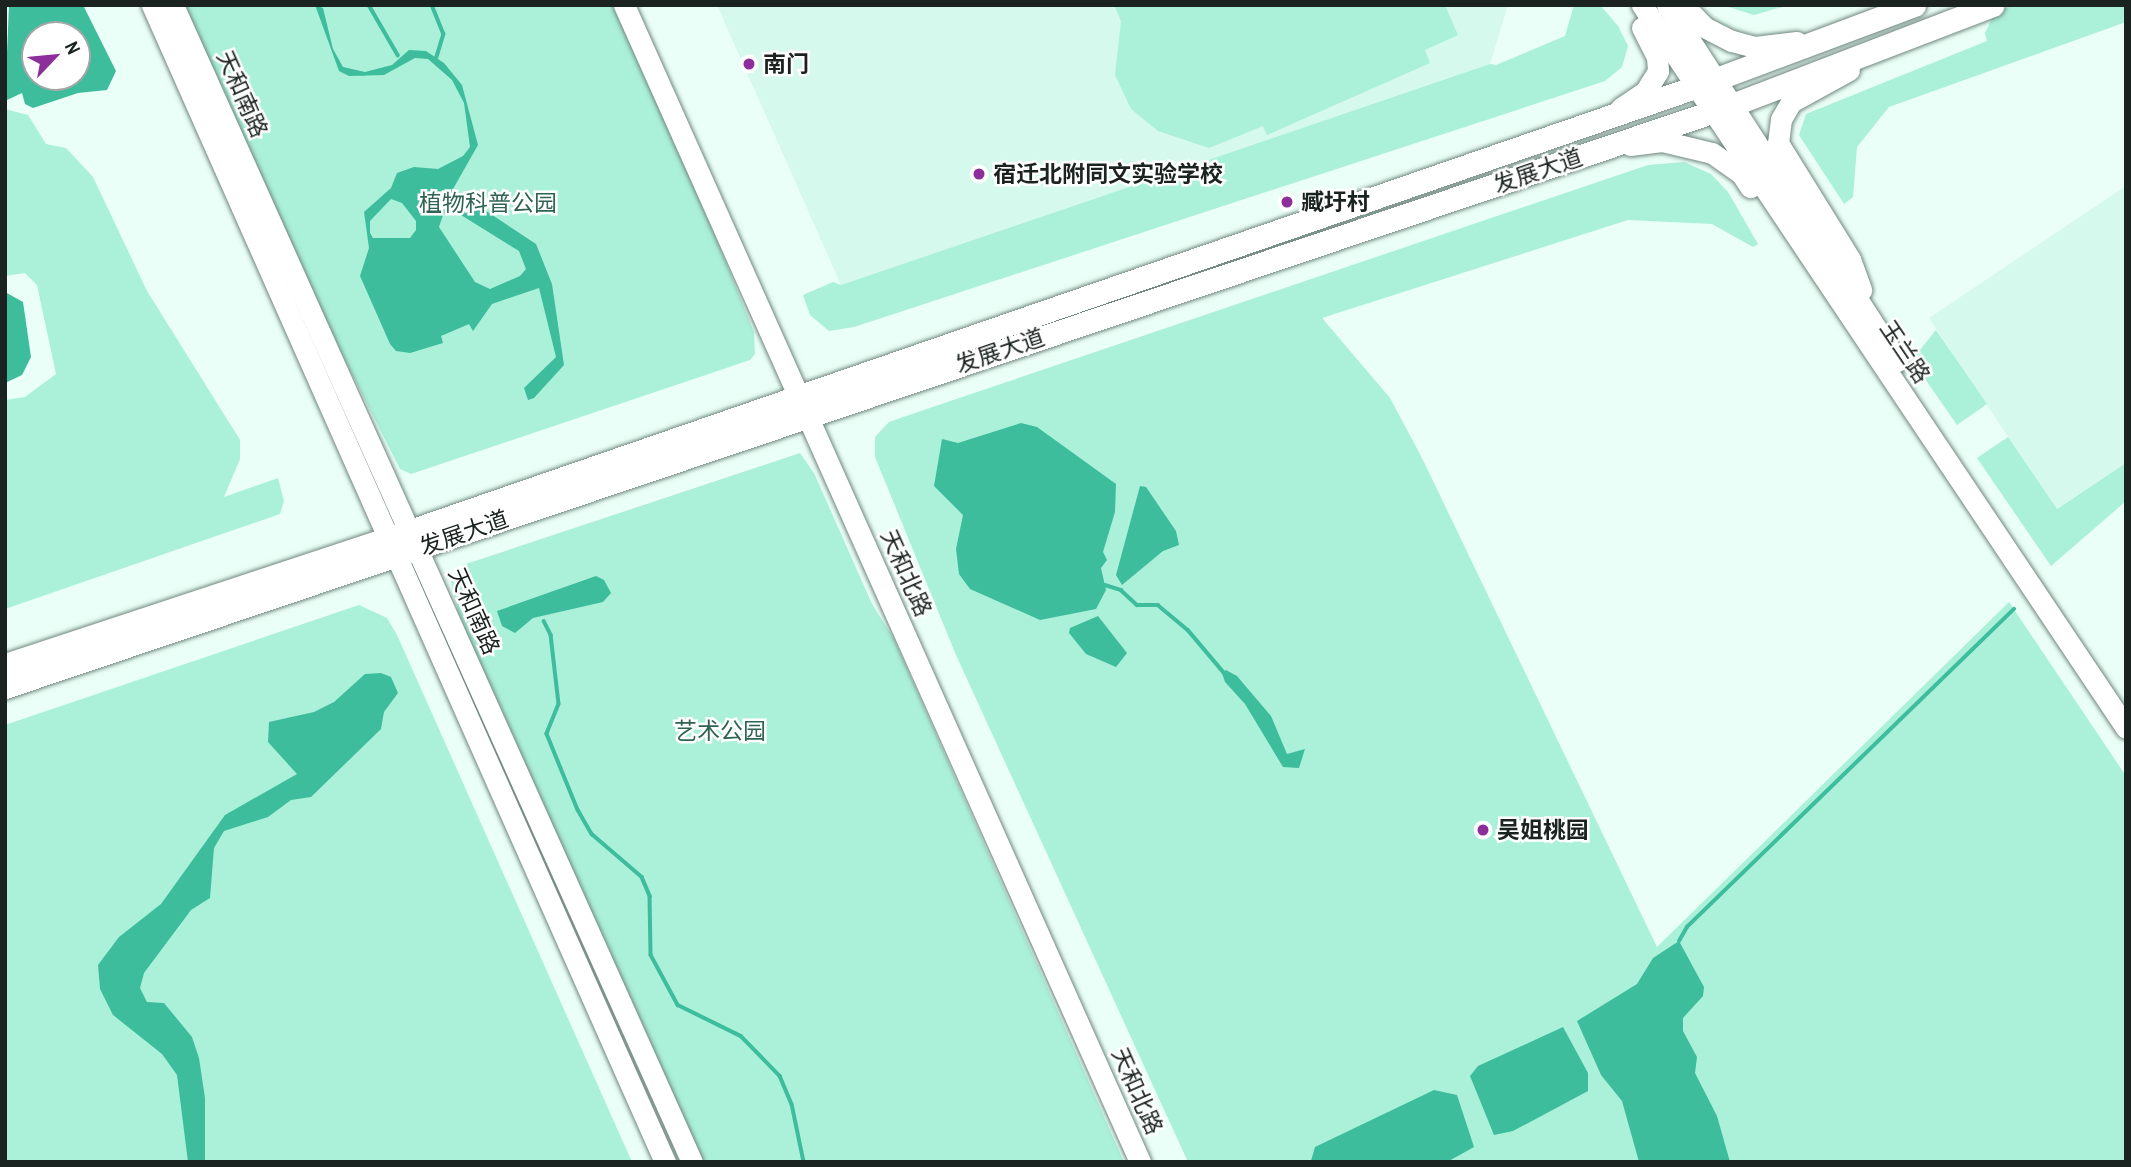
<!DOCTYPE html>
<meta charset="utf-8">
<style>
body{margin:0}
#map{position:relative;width:2131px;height:1167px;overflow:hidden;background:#eafff7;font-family:"Archivo Narrow","Noto Sans SC",sans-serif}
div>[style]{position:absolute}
.built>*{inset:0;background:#d5f9ec}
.green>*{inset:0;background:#abf0d9}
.water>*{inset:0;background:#3dbd9c}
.stream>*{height:3.5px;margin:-1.75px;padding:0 1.75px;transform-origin:1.75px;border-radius:1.75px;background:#3dbd9c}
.roads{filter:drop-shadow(0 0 2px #70877f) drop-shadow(0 0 2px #70877f)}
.secondary>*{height:21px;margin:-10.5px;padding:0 10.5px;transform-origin:10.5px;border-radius:10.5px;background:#fff}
.primary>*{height:23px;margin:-11.5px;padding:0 11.5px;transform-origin:11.5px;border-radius:11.5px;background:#fff}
.dots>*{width:19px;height:19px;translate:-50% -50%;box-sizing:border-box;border:4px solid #fff;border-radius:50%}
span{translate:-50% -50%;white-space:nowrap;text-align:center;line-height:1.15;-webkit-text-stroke:5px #fff;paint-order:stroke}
.poi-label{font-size:23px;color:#1a2320;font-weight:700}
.left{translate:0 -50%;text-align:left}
.street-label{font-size:23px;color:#1a2320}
.park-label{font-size:23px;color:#306354}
.frame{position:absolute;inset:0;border:7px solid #1a2320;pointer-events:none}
.north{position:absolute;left:21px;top:21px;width:70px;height:70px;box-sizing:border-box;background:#fff;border:2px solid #a3a7a6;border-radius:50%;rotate:64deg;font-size:19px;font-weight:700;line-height:28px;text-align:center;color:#1a2320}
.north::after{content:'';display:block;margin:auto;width:24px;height:32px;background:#8c2f9a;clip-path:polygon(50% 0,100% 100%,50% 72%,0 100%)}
</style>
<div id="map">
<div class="built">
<i style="clip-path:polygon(717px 5px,1508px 5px,1490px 64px,841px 285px)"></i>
<i style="clip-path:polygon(2126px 186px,2126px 463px,2056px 509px,1929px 318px)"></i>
</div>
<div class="green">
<i style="clip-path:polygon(182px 5px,616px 5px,680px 148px,754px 332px,755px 354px,750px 360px,411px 474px,400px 469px,311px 293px)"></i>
<i style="clip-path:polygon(1114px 5px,1450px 5px,1446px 7px,1458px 35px,1425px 50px,1430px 63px,1267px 135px,1263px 126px,1209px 148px,1158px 131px,1131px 109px,1115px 75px,1121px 21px)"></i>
<i style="clip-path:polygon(1574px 5px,1600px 5px,1618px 26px,1628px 46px,1622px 67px,1605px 81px,854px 327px,829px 331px,810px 315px,803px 295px,833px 282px,841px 285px,1490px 64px,1496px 65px,1565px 36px)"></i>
<i style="clip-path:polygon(1723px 5px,1789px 5px,1754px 15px)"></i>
<i style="clip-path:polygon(2014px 5px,2126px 5px,2126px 22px,1889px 107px,1857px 147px,1853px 197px,1844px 204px,1799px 135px,1806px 114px,1987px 41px,1985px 33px,1995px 12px)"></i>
<i style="clip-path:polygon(5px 109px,28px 115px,46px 144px,66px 148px,93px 177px,147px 291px,240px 440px,240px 459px,224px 497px,278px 478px,284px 501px,280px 514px,5px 609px,5px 400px,25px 397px,56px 374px,37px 285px,25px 273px,5px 276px)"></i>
<i style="clip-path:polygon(1684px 162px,1711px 174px,1728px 192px,1758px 244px,1753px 247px,1712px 224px,1628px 220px,1322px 318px,1390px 398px,1422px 458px,1657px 947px,2009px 602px,2126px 776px,2126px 1162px,1188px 1162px,956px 655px,875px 457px,875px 437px,889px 422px,912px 414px,1648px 165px)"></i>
<i style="clip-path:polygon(1936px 330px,1987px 404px,1957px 425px,1912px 360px)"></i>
<i style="clip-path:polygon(2008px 437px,2057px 509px,2126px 463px,2126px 501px,2051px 566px,1977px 458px)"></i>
<i style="clip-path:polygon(800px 453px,814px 473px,872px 604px,894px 639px,1124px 1162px,696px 1162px,505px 725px,458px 612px,451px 581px,463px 565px)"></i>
<i style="clip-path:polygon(359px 605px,387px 618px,397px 635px,632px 1162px,5px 1162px,5px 725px)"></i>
</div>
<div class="water">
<i style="clip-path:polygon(evenodd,9px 5px,83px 5px,116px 71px,107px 90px,78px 93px,33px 108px,25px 104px,22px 93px,5px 101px,9px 5px,77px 35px,77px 77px,35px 77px,35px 35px,77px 35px)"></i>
<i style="clip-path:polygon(evenodd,315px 5px,323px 8px,333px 49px,343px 67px,365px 72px,392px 65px,409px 50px,426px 51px,444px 63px,462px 85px,478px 145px,453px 189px,536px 244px,552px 284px,564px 365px,534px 398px,528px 400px,524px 388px,556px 357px,539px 288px,492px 304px,473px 331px,469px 324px,441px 336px,443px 343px,410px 353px,396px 351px,390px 344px,360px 276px,369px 248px,364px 212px,391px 188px,397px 173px,414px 167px,438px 169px,463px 156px,470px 147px,464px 103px,452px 80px,428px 59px,415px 58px,384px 75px,349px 76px,339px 71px,315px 5px,391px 199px,402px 203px,416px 221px,416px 230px,410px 238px,373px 238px,370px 233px,370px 221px,391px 199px,315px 5px,453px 210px,519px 251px,526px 269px,520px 276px,490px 289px,475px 282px,439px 227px,443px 215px,453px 210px)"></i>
<i style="clip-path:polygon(5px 292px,23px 302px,31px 357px,22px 375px,5px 383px)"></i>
<i style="clip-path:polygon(1021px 423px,1037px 427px,1116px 484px,1115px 512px,1103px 552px,1107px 560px,1101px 568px,1106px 590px,1096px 609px,1040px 620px,970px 589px,959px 574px,956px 549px,963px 515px,934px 486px,942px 439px,958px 443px)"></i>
<i style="clip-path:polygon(1140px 486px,1146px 487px,1176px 531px,1179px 545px,1163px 551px,1122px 585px,1116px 575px)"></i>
<i style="clip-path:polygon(596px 576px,604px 580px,611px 593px,603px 602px,533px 618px,515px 633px,502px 626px,497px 611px)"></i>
<i style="clip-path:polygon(1098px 616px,1127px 653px,1116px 667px,1086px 654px,1069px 633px,1070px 628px)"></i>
<i style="clip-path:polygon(1226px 670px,1237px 676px,1271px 716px,1287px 754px,1305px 749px,1299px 768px,1283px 767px,1245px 704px,1225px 682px,1222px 673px)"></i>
<i style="clip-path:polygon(381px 673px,391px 677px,398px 693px,384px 712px,381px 729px,311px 797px,291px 800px,268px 817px,224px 831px,214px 848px,210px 898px,191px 910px,144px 973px,140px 988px,147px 1002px,164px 1003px,192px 1037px,199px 1058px,205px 1098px,205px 1162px,188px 1162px,177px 1075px,162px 1054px,113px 1015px,100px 989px,98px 965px,119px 937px,161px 904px,225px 815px,297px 774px,268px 742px,269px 722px,314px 712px,334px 702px,365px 674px)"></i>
<i style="clip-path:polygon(1679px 941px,1704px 987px,1703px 996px,1683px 1018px,1683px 1031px,1697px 1057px,1695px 1073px,1717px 1116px,1730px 1162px,1639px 1162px,1622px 1101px,1601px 1075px,1577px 1021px,1637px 984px,1653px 958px)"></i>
<i style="clip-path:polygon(1563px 1027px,1588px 1073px,1588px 1091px,1513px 1131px,1494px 1135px,1470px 1076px,1478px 1066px)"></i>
<i style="clip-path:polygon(1434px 1090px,1457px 1095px,1474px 1147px,1447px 1162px,1311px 1161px,1315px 1147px)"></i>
</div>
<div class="stream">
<i style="left:369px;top:5px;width:58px;rotate:59.9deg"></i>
<i style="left:432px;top:5px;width:31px;rotate:68deg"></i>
<i style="left:444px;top:34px;width:24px;rotate:107deg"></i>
<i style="left:1105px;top:585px;width:17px;rotate:17deg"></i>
<i style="left:1121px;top:590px;width:22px;rotate:43deg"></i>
<i style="left:1137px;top:605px;width:21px"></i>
<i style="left:1158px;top:605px;width:39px;rotate:40deg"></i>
<i style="left:1188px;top:630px;width:59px;rotate:49.8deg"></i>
<i style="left:544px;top:621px;width:16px;rotate:63deg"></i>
<i style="left:551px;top:635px;width:69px;rotate:83.4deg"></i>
<i style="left:559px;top:704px;width:32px;rotate:112deg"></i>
<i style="left:547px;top:734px;width:82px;rotate:67.8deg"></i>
<i style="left:578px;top:810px;width:28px;rotate:60deg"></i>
<i style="left:592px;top:834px;width:66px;rotate:40.7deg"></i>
<i style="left:642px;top:877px;width:21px;rotate:67deg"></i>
<i style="left:650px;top:896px;width:59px;rotate:89deg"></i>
<i style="left:651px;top:955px;width:57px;rotate:61.6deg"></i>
<i style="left:678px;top:1005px;width:70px;rotate:26.2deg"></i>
<i style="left:741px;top:1036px;width:56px;rotate:45.7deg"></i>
<i style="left:780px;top:1076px;width:30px;rotate:67deg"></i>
<i style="left:792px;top:1104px;width:59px;rotate:78.3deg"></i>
<i style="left:1679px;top:941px;width:16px;rotate:-60deg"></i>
<i style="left:1687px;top:927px;width:456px;rotate:-44.2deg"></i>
</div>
<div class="roads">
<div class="secondary">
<i style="left:152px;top:5px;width:1266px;rotate:66.09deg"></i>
<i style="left:173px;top:5px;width:1268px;rotate:65.84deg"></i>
<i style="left:624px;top:5px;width:1267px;rotate:65.96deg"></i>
<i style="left:1642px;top:5px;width:870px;rotate:56.2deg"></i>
<i style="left:1667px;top:5px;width:424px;rotate:57.1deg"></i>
<i style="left:1683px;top:5px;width:30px;rotate:46deg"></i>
<i style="left:1704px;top:27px;width:31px;rotate:27deg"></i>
<i style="left:1732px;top:41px;width:24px;rotate:15deg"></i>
<i style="left:1755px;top:47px;width:42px;rotate:-6.8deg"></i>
<i style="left:1849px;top:70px;width:66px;rotate:151.1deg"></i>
<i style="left:1791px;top:102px;width:20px;rotate:120deg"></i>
<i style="left:1781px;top:119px;width:24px;rotate:97deg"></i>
<i style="left:1778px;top:143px;width:137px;rotate:58.2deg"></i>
<i style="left:1850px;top:259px;width:33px;rotate:70deg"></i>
<i style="left:1621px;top:108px;width:29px;rotate:-34deg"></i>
<i style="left:1645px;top:92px;width:25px;rotate:-58deg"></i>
<i style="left:1658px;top:71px;width:14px;rotate:-94deg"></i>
<i style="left:1657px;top:57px;width:33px;rotate:-117deg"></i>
<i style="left:1630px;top:145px;width:32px;rotate:-7deg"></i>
<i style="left:1662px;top:141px;width:51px;rotate:13.5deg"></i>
<i style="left:1712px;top:153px;width:35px;rotate:35deg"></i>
<i style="left:1741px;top:173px;width:17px;rotate:57deg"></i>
</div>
<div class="primary">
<i style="left:5px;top:665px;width:427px;rotate:-18.3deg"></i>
<i style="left:410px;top:531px;width:1360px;rotate:-19.06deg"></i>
<i style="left:1695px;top:87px;width:234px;rotate:-20.5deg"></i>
<i style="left:5px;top:687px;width:1822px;rotate:-18.62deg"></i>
<i style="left:1732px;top:105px;width:279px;rotate:-21deg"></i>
</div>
</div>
<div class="dots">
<i style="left:749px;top:64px;background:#8c2f9a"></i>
<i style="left:979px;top:174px;background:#8c2f9a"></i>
<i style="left:1287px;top:202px;background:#8c2f9a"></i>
<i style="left:1483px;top:830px;background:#8c2f9a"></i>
</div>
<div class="poi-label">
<span class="left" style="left:763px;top:64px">南门</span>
<span class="left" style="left:993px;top:174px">宿迁北附同文实验学校</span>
<span class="left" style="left:1301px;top:202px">臧圩村</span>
<span class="left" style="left:1497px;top:830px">吴姐桃园</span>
</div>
<div class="street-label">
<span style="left:242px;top:94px;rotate:66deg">天和南路</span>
<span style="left:1538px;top:171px;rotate:-19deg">发展大道</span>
<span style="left:1000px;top:351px;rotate:-19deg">发展大道</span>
<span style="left:1905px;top:352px;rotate:56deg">玉兰路</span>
<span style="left:464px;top:533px;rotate:-19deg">发展大道</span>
<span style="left:906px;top:573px;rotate:66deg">天和北路</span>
<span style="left:474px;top:611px;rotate:66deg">天和南路</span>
<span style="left:1137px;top:1091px;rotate:66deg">天和北路</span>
</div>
<div class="park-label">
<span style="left:488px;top:203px">植物科普公园</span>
<span style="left:720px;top:731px">艺术公园</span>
</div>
<div class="frame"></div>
<div class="north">N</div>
</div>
